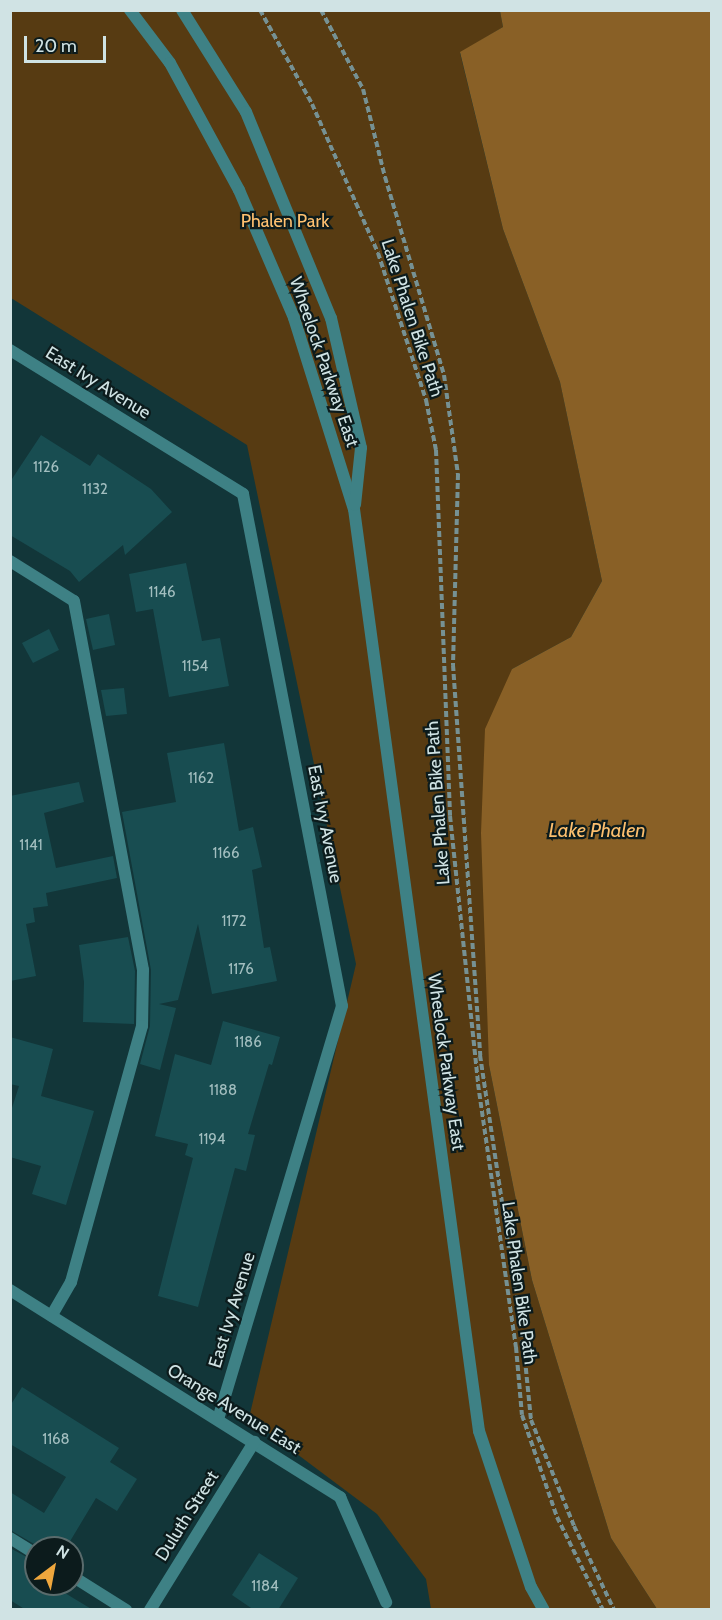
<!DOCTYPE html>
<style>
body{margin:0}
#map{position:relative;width:722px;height:1620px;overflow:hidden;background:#123639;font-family:Cabin,sans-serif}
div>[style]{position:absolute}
.green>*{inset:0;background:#573b12}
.water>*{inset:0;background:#896026}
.building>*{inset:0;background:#184d51}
.path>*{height:4px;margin-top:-2px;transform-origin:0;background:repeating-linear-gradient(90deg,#769193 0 6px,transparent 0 9px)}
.service>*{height:12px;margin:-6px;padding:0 6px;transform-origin:6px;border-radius:6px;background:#3e8185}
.minor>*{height:12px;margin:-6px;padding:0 6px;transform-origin:6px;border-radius:6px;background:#3e8185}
.tertiary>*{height:12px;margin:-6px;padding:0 6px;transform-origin:6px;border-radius:6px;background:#3e8185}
span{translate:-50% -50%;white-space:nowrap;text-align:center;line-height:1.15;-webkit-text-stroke:4.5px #0c1b1c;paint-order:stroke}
.number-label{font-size:15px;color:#a2bebf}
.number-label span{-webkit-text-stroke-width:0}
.park-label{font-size:18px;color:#ffc170}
.street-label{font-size:18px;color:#d0e3e4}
.water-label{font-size:20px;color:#fcbf6e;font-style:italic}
.frame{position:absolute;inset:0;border:12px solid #d0e3e4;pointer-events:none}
.north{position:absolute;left:24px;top:1536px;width:60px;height:60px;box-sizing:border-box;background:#0c1b1c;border:2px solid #5a6b6c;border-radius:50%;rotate:32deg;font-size:16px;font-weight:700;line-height:24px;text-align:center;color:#d0e3e4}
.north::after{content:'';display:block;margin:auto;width:21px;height:27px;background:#efa73d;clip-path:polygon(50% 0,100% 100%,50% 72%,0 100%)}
.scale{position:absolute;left:24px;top:36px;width:82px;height:27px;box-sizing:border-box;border:3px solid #d0e3e4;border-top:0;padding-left:8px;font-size:18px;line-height:21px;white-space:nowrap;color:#d0e3e4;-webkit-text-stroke:4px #0c1b1c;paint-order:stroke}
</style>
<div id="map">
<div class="green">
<i style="clip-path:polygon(10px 11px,500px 11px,503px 27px,460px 53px,503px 229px,560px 382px,602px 581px,571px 637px,512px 669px,489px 1065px,532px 1280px,611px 1538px,657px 1609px,431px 1609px,426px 1579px,377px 1514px,249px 1418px,356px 964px,247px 445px,11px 298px)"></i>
</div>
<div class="water">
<i style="clip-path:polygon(500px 11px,711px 11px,711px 1609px,657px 1609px,611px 1538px,532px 1280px,489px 1065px,481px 833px,485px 729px,512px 669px,571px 637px,602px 581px,560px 382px,503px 229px,460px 52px,503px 27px)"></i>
</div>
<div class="building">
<i style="clip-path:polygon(41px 435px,90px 466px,98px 454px,151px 489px,172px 512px,125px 555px,123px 545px,79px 582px,70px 571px,10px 535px,10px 482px)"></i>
<i style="clip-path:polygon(186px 563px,202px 641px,220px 638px,229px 686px,169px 697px,153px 609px,136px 612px,129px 574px)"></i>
<i style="clip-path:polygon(109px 614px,115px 645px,93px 650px,86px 619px)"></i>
<i style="clip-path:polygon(49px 629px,59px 650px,33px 663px,22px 643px)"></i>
<i style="clip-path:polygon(124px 688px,127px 714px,106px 716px,101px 690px)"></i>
<i style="clip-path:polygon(224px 743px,239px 831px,253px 827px,262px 867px,252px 870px,264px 948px,270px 947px,277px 981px,212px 994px,198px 924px,178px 1000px,159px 1004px,176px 1008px,160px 1070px,140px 1064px,150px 1026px,151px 970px,122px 812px,176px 802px,167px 753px)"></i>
<i style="clip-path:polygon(79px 782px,84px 802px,44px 813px,56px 868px,113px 856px,117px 878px,46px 893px,48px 906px,33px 908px,35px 922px,26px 924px,36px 976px,10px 981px,10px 796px)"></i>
<i style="clip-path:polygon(128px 937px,135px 971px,134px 1024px,83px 1022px,84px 982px,79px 945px)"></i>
<i style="clip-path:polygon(223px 1021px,280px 1037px,272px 1065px,269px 1064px,248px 1134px,255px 1135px,246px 1171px,235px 1168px,198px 1307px,158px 1296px,193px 1158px,185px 1155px,188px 1144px,155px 1136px,175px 1054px,211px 1065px)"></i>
<i style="clip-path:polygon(10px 1037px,53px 1049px,41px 1096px,94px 1111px,66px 1205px,32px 1194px,41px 1166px,10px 1157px,10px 1114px,19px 1086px,10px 1084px)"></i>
<i style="clip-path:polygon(22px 1387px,119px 1448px,110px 1462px,137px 1479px,117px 1511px,96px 1498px,66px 1548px,41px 1548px,10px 1530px,10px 1492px,44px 1513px,66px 1477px,10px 1444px,10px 1406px)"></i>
<i style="clip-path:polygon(10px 1548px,36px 1562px,36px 1584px,50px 1584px,93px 1610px,26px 1610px,10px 1600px)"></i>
<i style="clip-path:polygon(259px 1553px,298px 1578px,278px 1610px,254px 1610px,232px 1595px)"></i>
</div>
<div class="path">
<i style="left:260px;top:10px;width:107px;rotate:61deg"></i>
<i style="left:312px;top:104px;width:163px;rotate:66.1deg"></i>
<i style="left:378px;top:253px;width:155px;rotate:71.9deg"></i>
<i style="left:426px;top:400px;width:51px;rotate:78.7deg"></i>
<i style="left:436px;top:450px;width:366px;rotate:87.8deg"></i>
<i style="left:450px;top:816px;width:269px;rotate:84deg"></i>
<i style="left:478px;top:1084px;width:266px;rotate:81.8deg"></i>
<i style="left:516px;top:1347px;width:68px;rotate:85deg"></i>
<i style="left:522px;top:1415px;width:108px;rotate:71.1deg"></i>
<i style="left:557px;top:1517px;width:104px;rotate:63.7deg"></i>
<i style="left:321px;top:10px;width:89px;rotate:62deg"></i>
<i style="left:363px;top:89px;width:91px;rotate:76deg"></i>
<i style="left:385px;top:177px;width:207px;rotate:73.4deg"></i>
<i style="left:444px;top:375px;width:100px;rotate:82deg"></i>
<i style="left:458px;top:474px;width:191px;rotate:91.5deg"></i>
<i style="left:453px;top:665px;width:391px;rotate:86deg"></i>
<i style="left:480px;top:1055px;width:298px;rotate:81.5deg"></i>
<i style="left:524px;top:1350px;width:70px;rotate:84.3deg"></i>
<i style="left:531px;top:1420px;width:114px;rotate:67.9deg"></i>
<i style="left:574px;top:1526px;width:93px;rotate:64.5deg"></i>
</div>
<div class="service">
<i style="left:10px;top:561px;width:75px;rotate:32deg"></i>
<i style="left:74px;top:601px;width:375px;rotate:79.4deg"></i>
<i style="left:143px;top:970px;width:56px;rotate:91deg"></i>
<i style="left:142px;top:1026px;width:266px;rotate:105.5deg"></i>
<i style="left:71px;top:1282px;width:39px;rotate:120deg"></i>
<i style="left:10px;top:1538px;width:31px;rotate:32deg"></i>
<i style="left:72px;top:1576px;width:64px;rotate:32.2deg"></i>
</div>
<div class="minor">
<i style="left:10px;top:350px;width:274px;rotate:31.7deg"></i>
<i style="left:243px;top:494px;width:521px;rotate:79.06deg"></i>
<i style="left:342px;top:1006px;width:432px;rotate:106.7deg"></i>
<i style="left:10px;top:1290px;width:390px;rotate:32.1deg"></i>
<i style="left:340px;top:1497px;width:115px;rotate:66.3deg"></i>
<i style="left:150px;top:1610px;width:198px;rotate:-58.2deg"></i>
</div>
<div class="tertiary">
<i style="left:130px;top:10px;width:66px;rotate:53deg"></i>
<i style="left:170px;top:63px;width:145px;rotate:61.5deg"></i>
<i style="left:239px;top:190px;width:139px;rotate:66.7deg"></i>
<i style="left:294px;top:318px;width:200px;rotate:72.6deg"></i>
<i style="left:354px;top:509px;width:930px;rotate:82.28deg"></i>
<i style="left:479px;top:1431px;width:164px;rotate:71.6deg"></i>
<i style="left:531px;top:1587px;width:26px;rotate:61deg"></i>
<i style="left:182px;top:10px;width:120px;rotate:57.9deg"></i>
<i style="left:246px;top:112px;width:223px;rotate:67.6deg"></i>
<i style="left:331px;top:318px;width:133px;rotate:77deg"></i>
<i style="left:361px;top:448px;width:57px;rotate:96deg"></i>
</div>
<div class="number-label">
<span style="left:46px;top:468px">1126</span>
<span style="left:95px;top:490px">1132</span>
<span style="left:162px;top:593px">1146</span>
<span style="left:195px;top:667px">1154</span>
<span style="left:201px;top:779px">1162</span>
<span style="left:31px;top:846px">1141</span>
<span style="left:226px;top:854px">1166</span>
<span style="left:234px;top:922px">1172</span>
<span style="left:241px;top:970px">1176</span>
<span style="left:248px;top:1043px">1186</span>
<span style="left:223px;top:1091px">1188</span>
<span style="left:212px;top:1140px">1194</span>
<span style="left:56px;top:1440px">1168</span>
<span style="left:265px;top:1587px">1184</span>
</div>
<div class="park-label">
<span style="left:285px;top:221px">Phalen Park</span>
</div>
<div class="street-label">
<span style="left:412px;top:318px;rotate:72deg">Lake Phalen Bike Path</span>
<span style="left:324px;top:362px;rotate:71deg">Wheelock Parkway East</span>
<span style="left:98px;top:383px;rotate:32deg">East Ivy Avenue</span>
<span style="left:438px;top:803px;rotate:-94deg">Lake Phalen Bike Path</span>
<span style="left:325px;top:824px;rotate:79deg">East Ivy Avenue</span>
<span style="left:446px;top:1062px;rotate:82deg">Wheelock Parkway East</span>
<span style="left:519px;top:1283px;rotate:82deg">Lake Phalen Bike Path</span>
<span style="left:232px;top:1310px;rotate:-73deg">East Ivy Avenue</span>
<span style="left:234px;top:1409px;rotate:32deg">Orange Avenue East</span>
<span style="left:187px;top:1516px;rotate:-58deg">Duluth Street</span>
</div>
<div class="water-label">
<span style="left:597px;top:830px">Lake Phalen</span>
</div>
<div class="frame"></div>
<div class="north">N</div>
<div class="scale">20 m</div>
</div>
